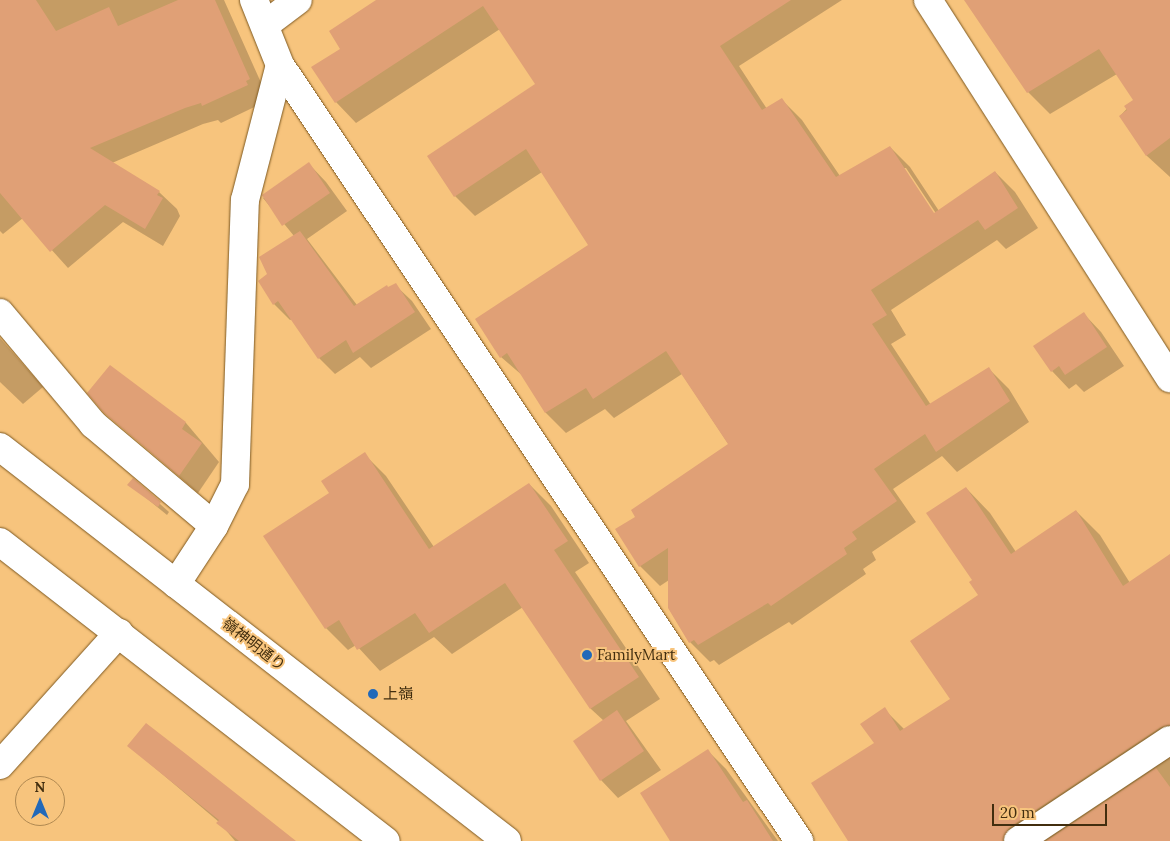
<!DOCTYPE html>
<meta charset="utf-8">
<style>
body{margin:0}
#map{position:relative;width:1170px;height:841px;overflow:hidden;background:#f7c47d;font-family:Lora,"Noto Sans JP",serif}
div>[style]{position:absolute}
.shadow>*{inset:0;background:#0003}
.building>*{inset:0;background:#e0a076}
.roads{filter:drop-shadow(0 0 1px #7d5922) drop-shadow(0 0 1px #7d5922)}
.street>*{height:28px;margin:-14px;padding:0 14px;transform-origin:14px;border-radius:14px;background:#fff}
.secondary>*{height:28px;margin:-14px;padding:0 14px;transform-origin:14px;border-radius:14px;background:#fff}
.dots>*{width:14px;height:14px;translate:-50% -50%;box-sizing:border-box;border:2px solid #f7c47d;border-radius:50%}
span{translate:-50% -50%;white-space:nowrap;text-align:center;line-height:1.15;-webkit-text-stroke:4px #f7c47d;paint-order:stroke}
.street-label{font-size:15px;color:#422e0f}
.poi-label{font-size:15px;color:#422e0f}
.left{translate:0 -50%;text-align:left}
.north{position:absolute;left:15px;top:776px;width:50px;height:50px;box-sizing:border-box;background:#f7c47d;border:1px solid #af8851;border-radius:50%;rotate:0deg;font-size:14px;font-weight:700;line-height:20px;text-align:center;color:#422e0f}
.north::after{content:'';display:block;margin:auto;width:18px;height:22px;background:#2269b9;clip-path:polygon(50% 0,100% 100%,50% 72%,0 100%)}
.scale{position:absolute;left:992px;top:804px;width:115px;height:22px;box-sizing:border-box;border:2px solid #422e0f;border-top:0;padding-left:6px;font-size:15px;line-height:18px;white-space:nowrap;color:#422e0f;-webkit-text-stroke:4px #f7c47d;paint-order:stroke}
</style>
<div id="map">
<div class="shadow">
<i style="clip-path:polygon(0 0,224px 0,267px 96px,265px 102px,221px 123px,218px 120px,203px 124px,112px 163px,159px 192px,177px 209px,180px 216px,163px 246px,123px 222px,68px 268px,23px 218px,3px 234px,0 231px)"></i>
<i style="clip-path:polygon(evenodd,378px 0,842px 0,739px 66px,767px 109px,782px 100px,802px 120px,840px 176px,890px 147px,910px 167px,939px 211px,995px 172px,1015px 192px,1038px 228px,1006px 249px,997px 240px,891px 310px,906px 335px,891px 344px,931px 405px,989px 369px,1009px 389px,1029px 422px,957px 472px,942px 456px,893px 489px,916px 522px,872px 552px,876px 560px,863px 569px,866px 574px,792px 625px,789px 622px,719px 665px,714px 660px,710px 662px,690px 642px,669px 580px,660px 586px,640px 566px,637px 517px,729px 445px,682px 374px,614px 418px,605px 409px,566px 433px,546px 413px,523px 376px,501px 357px,590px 245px,542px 172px,475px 216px,455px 196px,537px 85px,500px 29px,356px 123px,336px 102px,313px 67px,341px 50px,378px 0,903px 168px,906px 168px,939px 218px,937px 219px,903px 168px)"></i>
<i style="clip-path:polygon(965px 0,1170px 0,1170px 177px,1147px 156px,1120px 116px,1135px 100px,1117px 74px,1050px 114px,1028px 92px)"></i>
<i style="clip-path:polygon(309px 164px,326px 182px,347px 211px,307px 239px,357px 305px,395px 285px,412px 301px,431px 329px,371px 368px,360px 357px,335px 374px,319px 358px,292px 319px,290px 320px,274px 304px,269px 274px,294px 236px,263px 198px)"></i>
<i style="clip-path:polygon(1084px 314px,1101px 332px,1124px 366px,1084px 392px,1076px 384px,1069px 389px,1052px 371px)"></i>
<i style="clip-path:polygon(0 338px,43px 387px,23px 404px,0 382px)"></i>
<i style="clip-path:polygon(110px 366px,186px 423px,219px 462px,198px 493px,105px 412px)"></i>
<i style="clip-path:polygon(364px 454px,386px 476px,434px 547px,529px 484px,551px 506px,589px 563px,575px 572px,660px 699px,626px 721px,661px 770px,618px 798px,601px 780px,604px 721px,591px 709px,523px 607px,452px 654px,434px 637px,380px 671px,356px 645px,348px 650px,326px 628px,330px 493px)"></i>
<i style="clip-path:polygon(133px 480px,169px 512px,167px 515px,129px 484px)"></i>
<i style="clip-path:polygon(966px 488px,990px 513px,1016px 552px,1076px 511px,1100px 535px,1130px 583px,1170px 556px,1170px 841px,849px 841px,884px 709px,905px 730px,951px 699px,979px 596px,973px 581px)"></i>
<i style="clip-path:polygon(129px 746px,295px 841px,235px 841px,219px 822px)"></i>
<i style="clip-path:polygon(708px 751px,726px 769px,778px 841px,674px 841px)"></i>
</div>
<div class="building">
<i style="clip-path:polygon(0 0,36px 0,56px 31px,109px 7px,118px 26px,178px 0,215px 0,250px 79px,246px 81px,248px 85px,202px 106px,201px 103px,185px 108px,90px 148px,160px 191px,157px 195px,163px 198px,145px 229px,105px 205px,50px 252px,0 193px)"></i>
<i style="clip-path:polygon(376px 0,791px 0,720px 46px,762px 110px,782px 98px,836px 177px,890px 146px,934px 213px,995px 171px,1018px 208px,985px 230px,978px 220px,871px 290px,887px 315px,872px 324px,926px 406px,989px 367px,1010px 401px,936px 452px,925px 434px,874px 469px,897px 501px,852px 532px,857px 539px,844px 548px,847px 554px,771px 606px,768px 603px,698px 645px,694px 640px,689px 643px,668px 608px,668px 548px,639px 567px,615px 529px,635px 517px,631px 510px,728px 444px,666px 351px,593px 399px,586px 388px,545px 413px,507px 353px,500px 358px,475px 319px,588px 245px,526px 149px,454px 197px,427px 156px,535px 84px,483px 6px,335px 103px,311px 67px,340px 49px,329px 31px)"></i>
<i style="clip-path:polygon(964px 0,1170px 0,1170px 138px,1146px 156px,1119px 116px,1127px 110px,1124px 106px,1133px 100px,1099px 49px,1027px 93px)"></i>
<i style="clip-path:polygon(309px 162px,330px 193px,282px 226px,262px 195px)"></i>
<i style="clip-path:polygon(300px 231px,354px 306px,387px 285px,388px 287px,396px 283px,415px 312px,353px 353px,346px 340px,318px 359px,278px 301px,273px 305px,258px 281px,267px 274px,259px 257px)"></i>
<i style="clip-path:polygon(1084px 312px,1107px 347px,1065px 375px,1059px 366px,1051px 372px,1033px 346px)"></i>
<i style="clip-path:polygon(110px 365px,186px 422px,182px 429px,202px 443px,179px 476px,104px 413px,87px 393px)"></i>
<i style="clip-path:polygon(365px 452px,429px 549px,529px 483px,568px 541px,554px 550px,639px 677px,590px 709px,505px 583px,429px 633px,415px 613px,357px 650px,339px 620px,325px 629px,263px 536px,329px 493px,321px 481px)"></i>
<i style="clip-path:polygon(133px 478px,161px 502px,158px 507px,127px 485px)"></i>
<i style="clip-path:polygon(966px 487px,1011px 554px,1076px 510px,1123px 586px,1170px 554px,1170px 725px,1161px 727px,1009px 828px,1003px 841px,848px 841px,811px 783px,874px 743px,860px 724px,885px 707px,900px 731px,950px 699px,910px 641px,978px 595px,969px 582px,972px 580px,926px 513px)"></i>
<i style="clip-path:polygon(617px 710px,644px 751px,600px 781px,573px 741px)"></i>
<i style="clip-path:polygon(146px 723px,186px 754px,296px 841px,239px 841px,216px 823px,219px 820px,127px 746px)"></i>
<i style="clip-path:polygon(708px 749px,743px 802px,747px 800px,773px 841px,670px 841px,640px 793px)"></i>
<i style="clip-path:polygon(1156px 768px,1170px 787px,1170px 841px,1046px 841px)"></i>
</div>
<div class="roads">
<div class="street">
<i style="left:265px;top:25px;width:41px;rotate:-37.1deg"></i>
<i style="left:280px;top:65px;width:934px;rotate:56.22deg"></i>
<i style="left:0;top:313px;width:145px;rotate:50deg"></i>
<i style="left:93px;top:424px;width:158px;rotate:40.1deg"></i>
<i style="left:176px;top:584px;width:69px;rotate:-56.8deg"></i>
<i style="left:214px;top:526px;width:47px;rotate:-63.4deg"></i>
<i style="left:235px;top:484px;width:284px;rotate:-88deg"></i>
<i style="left:245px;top:200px;width:139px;rotate:-75.5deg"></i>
<i style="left:280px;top:65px;width:70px;rotate:-111.8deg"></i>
<i style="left:0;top:765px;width:178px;rotate:-48deg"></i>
<i style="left:1018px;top:841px;width:182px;rotate:-33.6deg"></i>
</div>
<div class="secondary">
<i style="left:928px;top:0;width:449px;rotate:57.4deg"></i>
<i style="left:0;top:447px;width:642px;rotate:37.85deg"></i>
<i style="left:0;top:542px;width:488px;rotate:37.8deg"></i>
</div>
</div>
<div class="dots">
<i style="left:587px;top:655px;background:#2269b9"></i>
<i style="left:373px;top:694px;background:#2269b9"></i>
</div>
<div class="street-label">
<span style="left:254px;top:644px;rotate:38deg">嶺神明通り</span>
</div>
<div class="poi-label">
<span class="left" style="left:597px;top:655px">FamilyMart</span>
<span class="left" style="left:383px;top:694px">上嶺</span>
</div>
<div class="north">N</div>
<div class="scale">20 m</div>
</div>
